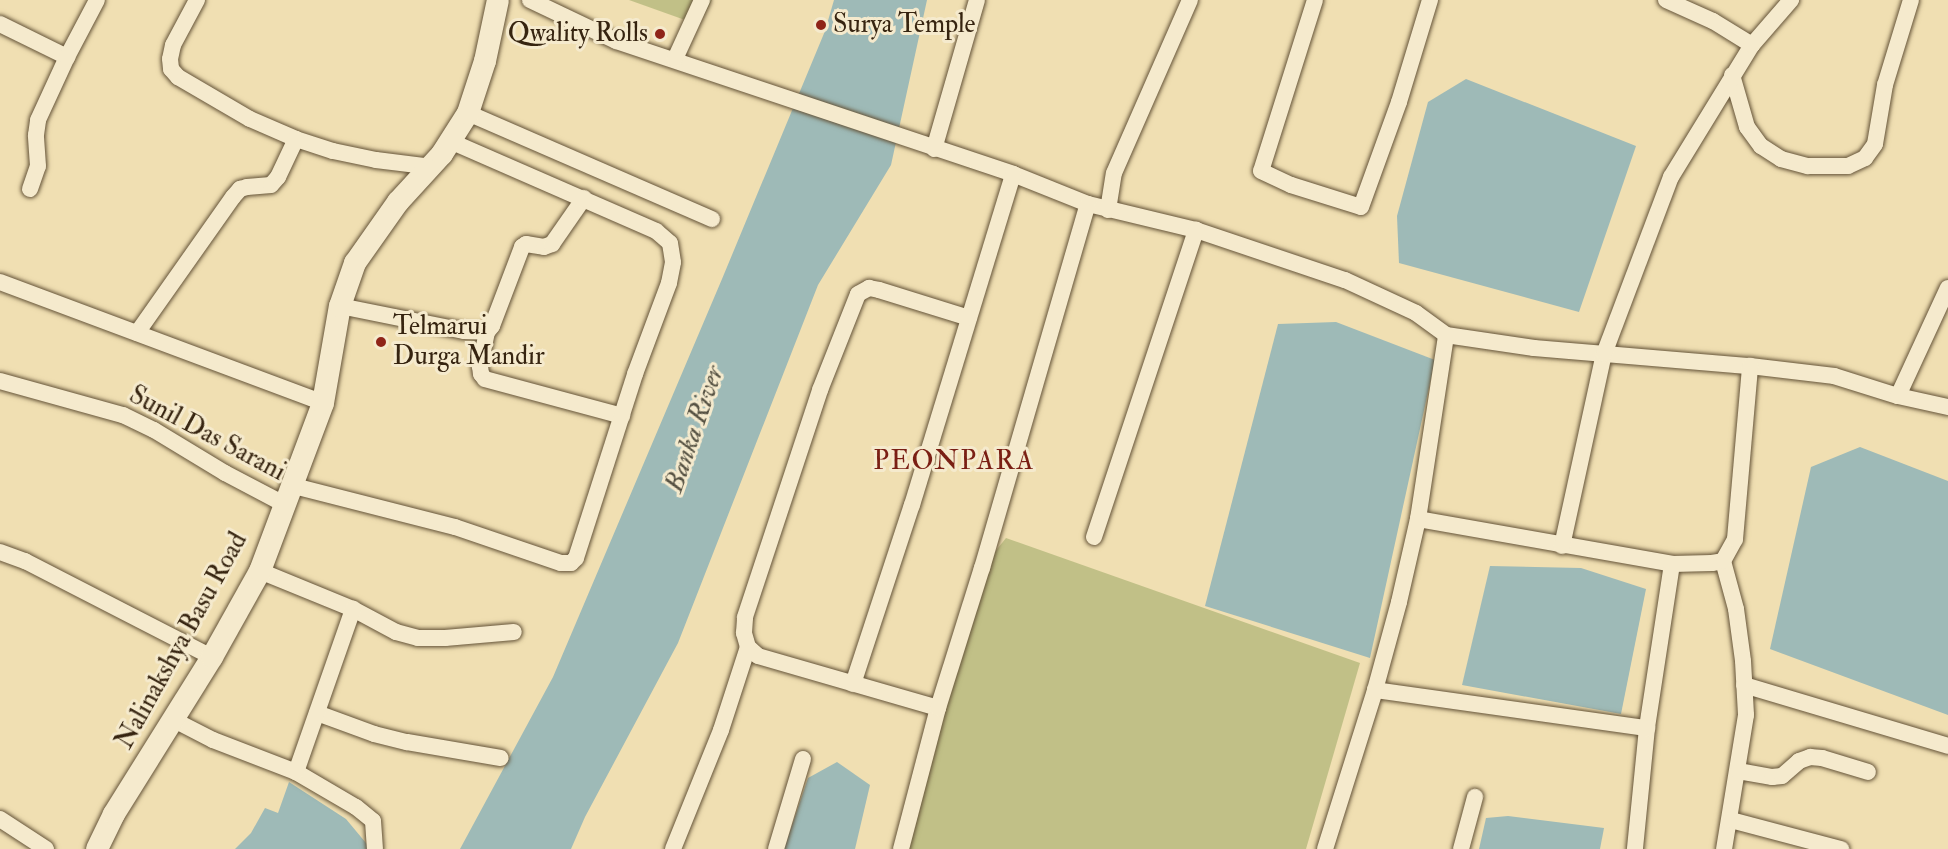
<!DOCTYPE html>
<style>
body{margin:0}
#map{position:relative;width:1948px;height:849px;overflow:hidden;background:#f0dfb2;font-family:"IM FELL Double Pica",serif}
div>[style]{position:absolute}
.green>*{inset:0;background:#c1c087}
.water>*{inset:0;background:#9ebab7}
.roads{filter:drop-shadow(0 0 2px #645338) drop-shadow(0 0 2px #645338)}
.street>*{height:16px;margin:-8px;padding:0 8px;transform-origin:8px;border-radius:8px;background:#f5eacd}
.secondary>*{height:22px;margin:-11px;padding:0 11px;transform-origin:11px;border-radius:11px;background:#f5eacd}
.dots>*{width:16px;height:16px;translate:-50% -50%;box-sizing:border-box;border:3px solid #f5eacd;border-radius:50%}
span{translate:-50% -50%;white-space:nowrap;text-align:center;line-height:1.15;-webkit-text-stroke:6px #f5eacd;paint-order:stroke}
.poi-label{font-size:26px;color:#362410}
.left{translate:0 -50%;text-align:left}
.right{translate:-100% -50%;text-align:right}
.street-label{font-size:26px;color:#362410}
.water-label{font-size:27px;color:#555142;font-style:italic}
.neighbourhood-label{font-size:27px;color:#7a1f14;letter-spacing:1.5px}
</style>
<div id="map">
<div class="green">
<i style="clip-path:polygon(629px 0,712px 0,699px 25px)"></i>
<i style="clip-path:polygon(1006px 538px,1360px 663px,1306px 849px,905px 849px,982px 568px)"></i>
</div>
<div class="water">
<i style="clip-path:polygon(834px 0,927px 0,891px 165px,818px 285px,678px 643px,585px 817px,571px 849px,460px 849px,553px 677px,722px 279px,825px 31px)"></i>
<i style="clip-path:polygon(1466px 79px,1636px 146px,1579px 312px,1399px 263px,1397px 216px,1428px 102px)"></i>
<i style="clip-path:polygon(1336px 322px,1435px 360px,1370px 658px,1205px 606px,1278px 324px)"></i>
<i style="clip-path:polygon(1860px 447px,1948px 481px,1948px 715px,1770px 649px,1811px 467px)"></i>
<i style="clip-path:polygon(1490px 566px,1581px 568px,1646px 589px,1621px 714px,1462px 685px)"></i>
<i style="clip-path:polygon(837px 762px,870px 785px,855px 849px,784px 849px,808px 778px)"></i>
<i style="clip-path:polygon(289px 782px,346px 819px,371px 849px,235px 849px,251px 833px,265px 808px,278px 813px)"></i>
<i style="clip-path:polygon(1508px 816px,1604px 828px,1600px 849px,1479px 849px,1486px 818px)"></i>
</div>
<div class="roads">
<div class="street">
<i style="left:197px;top:0;width:51px;rotate:118.1deg"></i>
<i style="left:173px;top:45px;width:14px;rotate:102deg"></i>
<i style="left:170px;top:59px;width:10px;rotate:84deg"></i>
<i style="left:171px;top:69px;width:11px;rotate:49deg"></i>
<i style="left:178px;top:77px;width:83px;rotate:30.3deg"></i>
<i style="left:250px;top:119px;width:50px;rotate:23.5deg"></i>
<i style="left:296px;top:139px;width:39px;rotate:18deg"></i>
<i style="left:333px;top:151px;width:44px;rotate:11.8deg"></i>
<i style="left:376px;top:160px;width:56px;rotate:7.1deg"></i>
<i style="left:530px;top:0;width:95px;rotate:25.5deg"></i>
<i style="left:616px;top:41px;width:419px;rotate:18.5deg"></i>
<i style="left:1013px;top:174px;width:81px;rotate:21.8deg"></i>
<i style="left:1088px;top:204px;width:111px;rotate:13.5deg"></i>
<i style="left:1196px;top:230px;width:157px;rotate:18.6deg"></i>
<i style="left:1345px;top:280px;width:78px;rotate:24.9deg"></i>
<i style="left:1416px;top:313px;width:37px;rotate:36deg"></i>
<i style="left:1446px;top:335px;width:89px;rotate:8.4deg"></i>
<i style="left:1534px;top:348px;width:217px;rotate:4.8deg"></i>
<i style="left:1750px;top:366px;width:85px;rotate:6.8deg"></i>
<i style="left:1834px;top:376px;width:67px;rotate:17.4deg"></i>
<i style="left:1898px;top:396px;width:51px;rotate:12.4deg"></i>
<i style="left:1315px;top:0;width:179px;rotate:107.5deg"></i>
<i style="left:1261px;top:171px;width:33px;rotate:25deg"></i>
<i style="left:1291px;top:185px;width:73px;rotate:17.4deg"></i>
<i style="left:1361px;top:207px;width:112px;rotate:-70.1deg"></i>
<i style="left:1399px;top:102px;width:107px;rotate:-73.1deg"></i>
<i style="left:1666px;top:0;width:51px;rotate:24.1deg"></i>
<i style="left:1713px;top:21px;width:46px;rotate:31.6deg"></i>
<i style="left:0;top:24px;width:75px;rotate:26.2deg"></i>
<i style="left:675px;top:59px;width:65px;rotate:-65.4deg"></i>
<i style="left:1732px;top:75px;width:54px;rotate:73.9deg"></i>
<i style="left:1747px;top:127px;width:24px;rotate:54deg"></i>
<i style="left:1761px;top:146px;width:24px;rotate:33deg"></i>
<i style="left:1781px;top:159px;width:28px;rotate:15deg"></i>
<i style="left:1808px;top:166px;width:40px"></i>
<i style="left:1848px;top:166px;width:19px;rotate:-25deg"></i>
<i style="left:1865px;top:158px;width:17px;rotate:-54deg"></i>
<i style="left:1875px;top:144px;width:60px;rotate:-80.4deg"></i>
<i style="left:1885px;top:85px;width:89px;rotate:-73deg"></i>
<i style="left:468px;top:113px;width:266px;rotate:23.5deg"></i>
<i style="left:934px;top:149px;width:155px;rotate:-73.9deg"></i>
<i style="left:30px;top:189px;width:24px;rotate:-71deg"></i>
<i style="left:38px;top:166px;width:31px;rotate:-94deg"></i>
<i style="left:36px;top:135px;width:15px;rotate:-82deg"></i>
<i style="left:38px;top:120px;width:69px;rotate:-65.3deg"></i>
<i style="left:67px;top:57px;width:64px;rotate:-62.2deg"></i>
<i style="left:1108px;top:210px;width:37px;rotate:-81deg"></i>
<i style="left:1114px;top:173px;width:189px;rotate:-66.3deg"></i>
<i style="left:0;top:282px;width:345px;rotate:20.5deg"></i>
<i style="left:340px;top:306px;width:126px;rotate:11.4deg"></i>
<i style="left:464px;top:331px;width:23px;rotate:2deg"></i>
<i style="left:487px;top:332px;width:8px;rotate:-50deg"></i>
<i style="left:492px;top:326px;width:85px;rotate:-69.2deg"></i>
<i style="left:522px;top:247px;width:5px;rotate:-37deg"></i>
<i style="left:526px;top:244px;width:18px;rotate:9deg"></i>
<i style="left:544px;top:247px;width:9px;rotate:-21deg"></i>
<i style="left:552px;top:244px;width:56px;rotate:-55.2deg"></i>
<i style="left:487px;top:332px;width:35px;rotate:102deg"></i>
<i style="left:480px;top:366px;width:8px;rotate:83deg"></i>
<i style="left:481px;top:374px;width:6px;rotate:51deg"></i>
<i style="left:485px;top:379px;width:142px;rotate:15.1deg"></i>
<i style="left:137px;top:333px;width:166px;rotate:-54.8deg"></i>
<i style="left:233px;top:197px;width:11px;rotate:-49deg"></i>
<i style="left:240px;top:189px;width:7px;rotate:-16deg"></i>
<i style="left:247px;top:187px;width:24px;rotate:-5deg"></i>
<i style="left:271px;top:185px;width:11px;rotate:-49deg"></i>
<i style="left:278px;top:177px;width:42px;rotate:-64.7deg"></i>
<i style="left:0;top:381px;width:128px;rotate:15.5deg"></i>
<i style="left:123px;top:415px;width:34px;rotate:26deg"></i>
<i style="left:154px;top:430px;width:83px;rotate:31.2deg"></i>
<i style="left:225px;top:473px;width:69px;rotate:27.7deg"></i>
<i style="left:1898px;top:396px;width:119px;rotate:-65.2deg"></i>
<i style="left:294px;top:486px;width:166px;rotate:14.3deg"></i>
<i style="left:455px;top:527px;width:112px;rotate:18.8deg"></i>
<i style="left:561px;top:563px;width:10px"></i>
<i style="left:571px;top:563px;width:7px;rotate:-45deg"></i>
<i style="left:576px;top:558px;width:193px;rotate:-72.2deg"></i>
<i style="left:635px;top:374px;width:97px;rotate:-69.5deg"></i>
<i style="left:669px;top:283px;width:21px;rotate:-79deg"></i>
<i style="left:673px;top:262px;width:19px;rotate:-99deg"></i>
<i style="left:670px;top:243px;width:18px;rotate:-139deg"></i>
<i style="left:656px;top:231px;width:225px;rotate:-156.4deg"></i>
<i style="left:1418px;top:519px;width:258px;rotate:10deg"></i>
<i style="left:1672px;top:564px;width:166px;rotate:98.7deg"></i>
<i style="left:1647px;top:728px;width:122px;rotate:95.7deg"></i>
<i style="left:1094px;top:537px;width:324px;rotate:-71.6deg"></i>
<i style="left:1562px;top:546px;width:197px;rotate:-77.7deg"></i>
<i style="left:1604px;top:354px;width:189px;rotate:-69.3deg"></i>
<i style="left:1671px;top:177px;width:155px;rotate:-58.5deg"></i>
<i style="left:1752px;top:45px;width:60px;rotate:-49.1deg"></i>
<i style="left:0;top:552px;width:27px;rotate:20deg"></i>
<i style="left:25px;top:561px;width:210px;rotate:27.2deg"></i>
<i style="left:1723px;top:561px;width:50px;rotate:74.8deg"></i>
<i style="left:1736px;top:609px;width:52px;rotate:82.3deg"></i>
<i style="left:1743px;top:661px;width:54px;rotate:86.8deg"></i>
<i style="left:1746px;top:715px;width:136px;rotate:99.3deg"></i>
<i style="left:1672px;top:564px;width:40px;rotate:-1.4deg"></i>
<i style="left:1712px;top:563px;width:11px;rotate:-10deg"></i>
<i style="left:1723px;top:561px;width:25px;rotate:-61deg"></i>
<i style="left:1735px;top:539px;width:174px;rotate:-85deg"></i>
<i style="left:260px;top:571px;width:100px;rotate:22.2deg"></i>
<i style="left:353px;top:609px;width:49px;rotate:28.1deg"></i>
<i style="left:396px;top:632px;width:23px;rotate:15deg"></i>
<i style="left:418px;top:638px;width:27px"></i>
<i style="left:445px;top:638px;width:69px;rotate:-5deg"></i>
<i style="left:853px;top:684px;width:188px;rotate:-71.8deg"></i>
<i style="left:912px;top:505px;width:346px;rotate:-73deg"></i>
<i style="left:1744px;top:685px;width:213px;rotate:16.6deg"></i>
<i style="left:1375px;top:690px;width:275px;rotate:8deg"></i>
<i style="left:938px;top:708px;width:187px;rotate:-163.9deg"></i>
<i style="left:758px;top:656px;width:13px;rotate:-138deg"></i>
<i style="left:748px;top:647px;width:15px;rotate:-106deg"></i>
<i style="left:744px;top:633px;width:16px;rotate:-86deg"></i>
<i style="left:745px;top:617px;width:239px;rotate:-71.7deg"></i>
<i style="left:820px;top:390px;width:103px;rotate:-68.4deg"></i>
<i style="left:858px;top:294px;width:13px;rotate:-29deg"></i>
<i style="left:869px;top:288px;width:10px;rotate:11deg"></i>
<i style="left:879px;top:290px;width:94px;rotate:17.3deg"></i>
<i style="left:317px;top:713px;width:61px;rotate:20.2deg"></i>
<i style="left:374px;top:734px;width:34px;rotate:14deg"></i>
<i style="left:407px;top:742px;width:95px;rotate:9.7deg"></i>
<i style="left:174px;top:720px;width:44px;rotate:27.1deg"></i>
<i style="left:213px;top:740px;width:89px;rotate:21.1deg"></i>
<i style="left:296px;top:772px;width:69px;rotate:30.3deg"></i>
<i style="left:356px;top:807px;width:22px;rotate:39deg"></i>
<i style="left:373px;top:821px;width:28px;rotate:86deg"></i>
<i style="left:1738px;top:771px;width:35px;rotate:10deg"></i>
<i style="left:1772px;top:777px;width:10px;rotate:-6deg"></i>
<i style="left:1782px;top:776px;width:23px;rotate:-41deg"></i>
<i style="left:1799px;top:761px;width:12px;rotate:-20deg"></i>
<i style="left:1810px;top:757px;width:12px;rotate:5deg"></i>
<i style="left:1822px;top:758px;width:48px;rotate:16.9deg"></i>
<i style="left:296px;top:772px;width:173px;rotate:-70.7deg"></i>
<i style="left:0;top:819px;width:55px;rotate:33.1deg"></i>
<i style="left:1731px;top:820px;width:114px;rotate:14.8deg"></i>
<i style="left:673px;top:849px;width:128px;rotate:-68deg"></i>
<i style="left:721px;top:730px;width:87px;rotate:-72deg"></i>
<i style="left:776px;top:849px;width:94px;rotate:-73.3deg"></i>
<i style="left:901px;top:849px;width:146px;rotate:-75.3deg"></i>
<i style="left:938px;top:708px;width:147px;rotate:-72.6deg"></i>
<i style="left:982px;top:568px;width:379px;rotate:-73.8deg"></i>
<i style="left:1325px;top:849px;width:167px;rotate:-72.5deg"></i>
<i style="left:1375px;top:690px;width:91px;rotate:-74.7deg"></i>
<i style="left:1399px;top:602px;width:85px;rotate:-77.1deg"></i>
<i style="left:1418px;top:519px;width:186px;rotate:-81.3deg"></i>
<i style="left:1461px;top:849px;width:54px;rotate:-74.9deg"></i>
</div>
<div class="secondary">
<i style="left:97px;top:849px;width:39px;rotate:-64deg"></i>
<i style="left:114px;top:814px;width:185px;rotate:-58deg"></i>
<i style="left:212px;top:657px;width:98px;rotate:-60.8deg"></i>
<i style="left:260px;top:571px;width:179px;rotate:-69.4deg"></i>
<i style="left:323px;top:403px;width:98px;rotate:-80.1deg"></i>
<i style="left:340px;top:306px;width:46px;rotate:-70.8deg"></i>
<i style="left:355px;top:263px;width:75px;rotate:-54.8deg"></i>
<i style="left:398px;top:202px;width:65px;rotate:-47.5deg"></i>
<i style="left:442px;top:154px;width:49px;rotate:-57.6deg"></i>
<i style="left:468px;top:113px;width:55px;rotate:-71.9deg"></i>
<i style="left:485px;top:61px;width:62px;rotate:-78deg"></i>
</div>
</div>
<div class="dots">
<i style="left:821px;top:25px;background:#8f2418"></i>
<i style="left:660px;top:34px;background:#8f2418"></i>
<i style="left:381px;top:342px;background:#8f2418"></i>
</div>
<div class="poi-label">
<span class="left" style="left:833px;top:25px">Surya Temple</span>
<span class="right" style="left:648px;top:34px">Qwality Rolls</span>
<span class="left" style="left:393px;top:342px">Telmarui<br>Durga Mandir</span>
</div>
<div class="street-label">
<span style="left:207px;top:434px;rotate:28deg">Sunil Das Sarani</span>
<span style="left:182px;top:641px;rotate:-61deg">Nalinakshya Basu Road</span>
</div>
<div class="water-label">
<span style="left:694px;top:429px;rotate:-71deg">Banka River</span>
</div>
<div class="neighbourhood-label">
<span style="left:954px;top:461px">PEONPARA</span>
</div>
</div>
